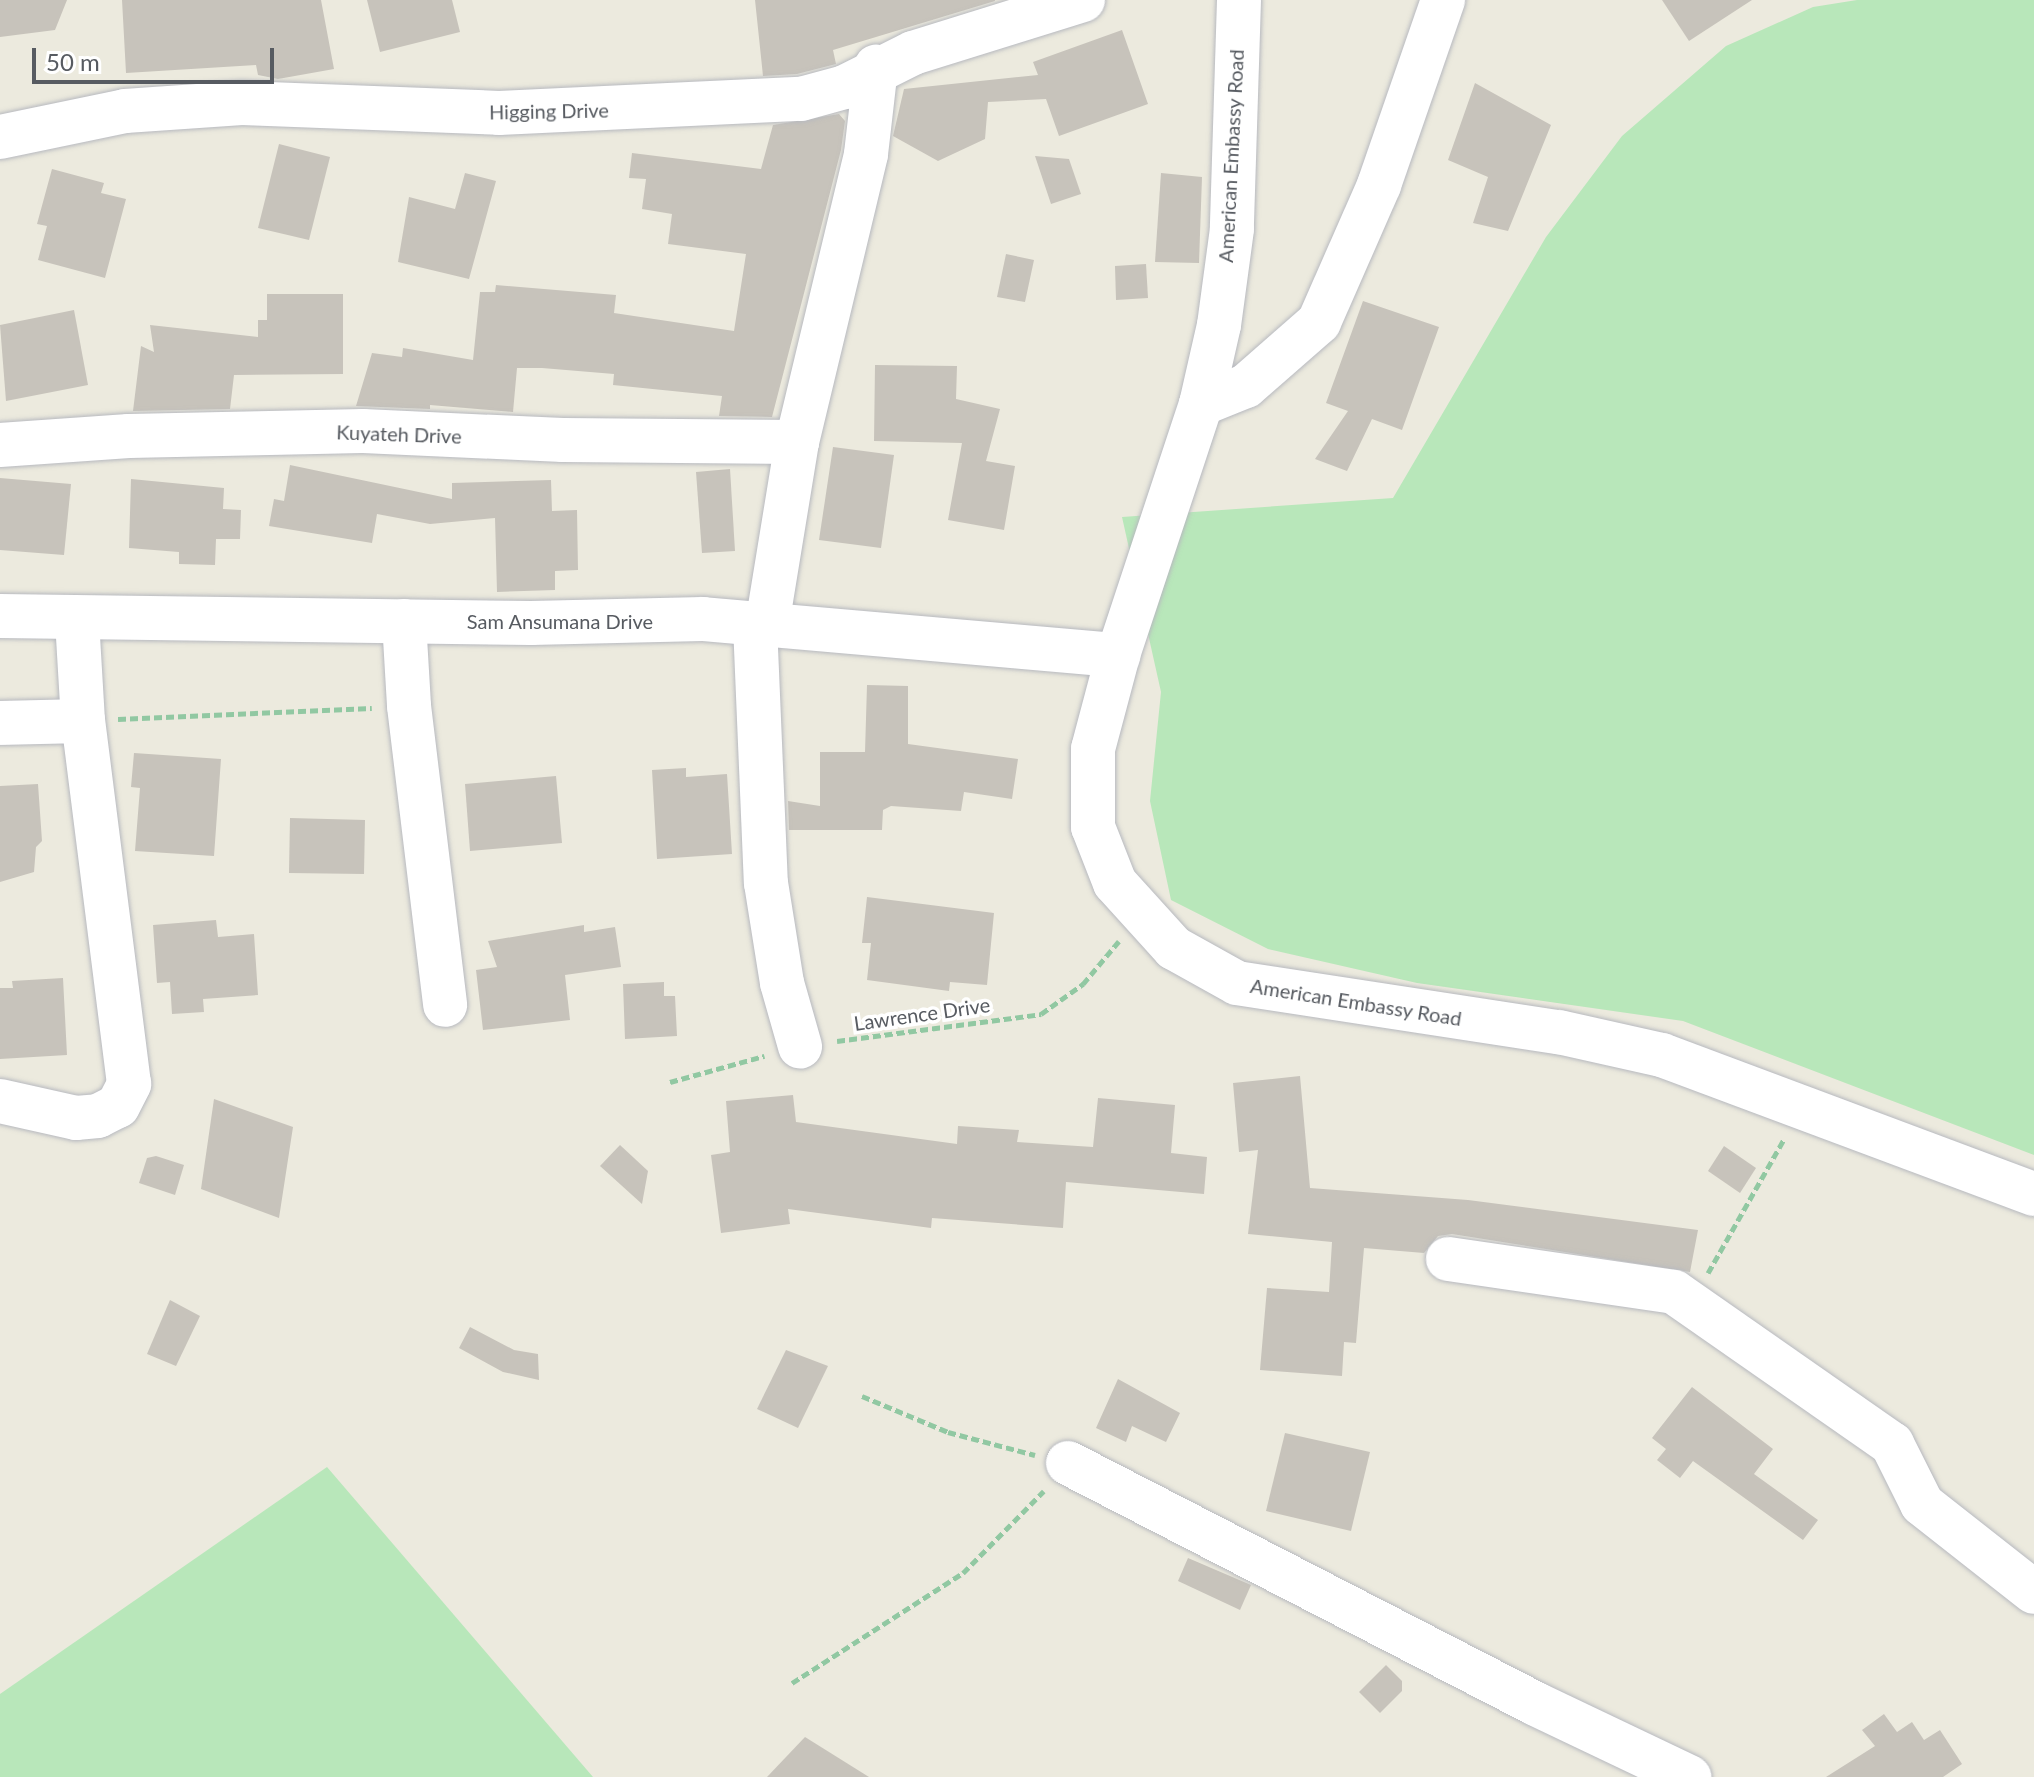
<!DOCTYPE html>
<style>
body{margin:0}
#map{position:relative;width:2034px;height:1777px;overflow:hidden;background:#eceade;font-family:Lato,sans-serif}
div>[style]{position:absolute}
.green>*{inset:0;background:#b8e7ba}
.building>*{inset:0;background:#c7c3bb}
.path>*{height:5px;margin-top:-2.5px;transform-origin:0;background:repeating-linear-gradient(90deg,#91c8a2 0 8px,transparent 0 12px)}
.roads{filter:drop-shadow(0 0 2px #b7b9bf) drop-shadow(0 0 2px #b7b9bf)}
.minor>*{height:44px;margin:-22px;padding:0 22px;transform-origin:22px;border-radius:22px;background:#fff}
span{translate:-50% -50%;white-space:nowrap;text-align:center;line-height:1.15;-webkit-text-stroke:7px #fff;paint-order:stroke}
.street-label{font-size:20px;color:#575b61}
.scale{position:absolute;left:32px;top:48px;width:242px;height:36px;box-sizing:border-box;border:4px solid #575b61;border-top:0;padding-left:10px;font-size:24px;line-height:28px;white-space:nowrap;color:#575b61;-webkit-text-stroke:6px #fff;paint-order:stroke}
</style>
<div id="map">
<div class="green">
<i style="clip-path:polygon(1857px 0,2034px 0,2034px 1155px,1683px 1021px,1417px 983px,1268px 949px,1171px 900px,1150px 801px,1161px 692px,1122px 517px,1393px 498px,1546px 237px,1622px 136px,1726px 46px,1813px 7px)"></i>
<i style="clip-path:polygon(327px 1467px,593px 1777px,0 1777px,0 1694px)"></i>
</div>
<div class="building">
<i style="clip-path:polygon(0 0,67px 0,55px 30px,0 37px)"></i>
<i style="clip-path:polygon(122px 0,321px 0,334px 69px,278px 79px,258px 75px,256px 65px,126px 73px)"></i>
<i style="clip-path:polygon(367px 0,452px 0,460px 32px,380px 52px)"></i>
<i style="clip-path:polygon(755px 0,995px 0,995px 1px,833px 50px,836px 64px,797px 74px,763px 76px)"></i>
<i style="clip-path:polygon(1662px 0,1752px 0,1689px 41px)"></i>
<i style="clip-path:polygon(1122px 30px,1148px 104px,1059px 136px,1046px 99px,988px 102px,985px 139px,938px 161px,893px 136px,904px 89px,1038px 75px,1033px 62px)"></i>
<i style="clip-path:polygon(1475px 83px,1551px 125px,1508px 231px,1473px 223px,1488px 177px,1448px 160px)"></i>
<i style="clip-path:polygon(839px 114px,845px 121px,841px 150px,772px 417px,719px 416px,722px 396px,613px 385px,614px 374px,542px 368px,517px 368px,513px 412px,430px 405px,430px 409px,356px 406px,372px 353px,402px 357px,403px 348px,473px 360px,480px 292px,495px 292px,496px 285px,616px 295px,614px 313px,734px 331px,746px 254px,668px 244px,672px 214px,642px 209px,646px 179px,629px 178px,632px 153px,761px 169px,773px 125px)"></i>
<i style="clip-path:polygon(279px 144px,330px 157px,309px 240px,258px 228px)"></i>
<i style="clip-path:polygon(1035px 156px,1069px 159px,1081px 194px,1051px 204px)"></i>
<i style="clip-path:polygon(52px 169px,104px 183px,101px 193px,126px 199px,105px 278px,38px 260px,47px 226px,37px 224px)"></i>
<i style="clip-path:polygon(465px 173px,496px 181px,469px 279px,398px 262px,409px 197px,455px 209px)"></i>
<i style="clip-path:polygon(1161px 173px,1202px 177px,1199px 263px,1155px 262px)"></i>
<i style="clip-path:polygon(1006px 254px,1034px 260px,1025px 302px,997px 297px)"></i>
<i style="clip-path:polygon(1146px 264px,1148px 298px,1116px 300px,1115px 266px)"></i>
<i style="clip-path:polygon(267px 294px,343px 294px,343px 374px,234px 375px,230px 409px,133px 411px,141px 346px,154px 352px,150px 325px,258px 337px,258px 320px,267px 320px)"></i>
<i style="clip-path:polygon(1363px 301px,1439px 327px,1402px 430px,1372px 419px,1347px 471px,1315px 459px,1348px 411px,1326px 403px)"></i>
<i style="clip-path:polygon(74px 310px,88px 385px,6px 401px,0 325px)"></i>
<i style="clip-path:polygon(875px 365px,957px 366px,956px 399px,1000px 409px,986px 461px,1015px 466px,1004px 530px,948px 520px,962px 443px,874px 441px)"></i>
<i style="clip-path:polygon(833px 447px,894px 455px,881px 548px,819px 540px)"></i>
<i style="clip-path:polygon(290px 465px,452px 499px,452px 483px,551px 480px,552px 511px,577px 510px,578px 570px,555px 571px,555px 590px,497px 592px,495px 518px,430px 524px,377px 514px,372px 543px,269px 526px,274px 499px,284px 501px)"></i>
<i style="clip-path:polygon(730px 469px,735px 551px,702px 553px,696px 472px)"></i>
<i style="clip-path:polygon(0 478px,71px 484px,64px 555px,0 550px)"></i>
<i style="clip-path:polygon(131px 479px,224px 488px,223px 509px,241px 510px,240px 539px,216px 539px,215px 565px,179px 564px,179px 552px,129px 548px)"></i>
<i style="clip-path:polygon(867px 685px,908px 686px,908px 744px,1018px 759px,1012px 799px,964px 792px,961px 811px,891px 806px,883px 810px,882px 830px,789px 830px,788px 801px,820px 806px,820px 752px,865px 752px)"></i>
<i style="clip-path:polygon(134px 753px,221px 759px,214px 856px,135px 851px,140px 788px,131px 787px)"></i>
<i style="clip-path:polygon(686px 768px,686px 777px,727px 774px,732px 854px,657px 859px,652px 770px)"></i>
<i style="clip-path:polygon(556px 776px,562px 843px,470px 851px,465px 784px)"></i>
<i style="clip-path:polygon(38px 784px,42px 841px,36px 847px,34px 872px,0 882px,0 786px)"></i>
<i style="clip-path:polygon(290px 818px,365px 820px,364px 874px,289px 873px)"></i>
<i style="clip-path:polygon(867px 897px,994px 913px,987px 985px,950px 982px,949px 991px,867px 980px,871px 943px,862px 943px)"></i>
<i style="clip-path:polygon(216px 920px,218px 937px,254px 934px,258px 995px,203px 999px,204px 1012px,172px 1014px,170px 982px,157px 983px,153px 925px)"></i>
<i style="clip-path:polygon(584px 925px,584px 932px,615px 927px,621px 967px,565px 975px,570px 1020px,483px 1030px,476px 970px,497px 967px,488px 941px)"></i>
<i style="clip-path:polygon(63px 978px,67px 1055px,0 1059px,0 988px,13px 988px,12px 981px)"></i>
<i style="clip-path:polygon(664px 982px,664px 996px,675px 996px,677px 1036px,625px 1039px,623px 984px)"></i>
<i style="clip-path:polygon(1300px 1076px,1310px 1188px,1468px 1200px,1698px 1230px,1690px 1272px,1452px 1234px,1438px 1236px,1424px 1253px,1364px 1248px,1356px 1343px,1344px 1342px,1342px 1376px,1260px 1370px,1267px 1288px,1329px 1292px,1332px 1242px,1248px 1234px,1258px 1150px,1239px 1152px,1233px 1083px)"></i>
<i style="clip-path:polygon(793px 1095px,796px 1122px,957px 1144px,958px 1126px,1019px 1130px,1017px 1142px,1093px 1147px,1098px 1098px,1175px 1105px,1171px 1153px,1207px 1157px,1204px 1194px,1066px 1182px,1063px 1228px,932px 1218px,931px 1228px,788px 1209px,790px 1224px,721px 1233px,711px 1155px,730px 1152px,726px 1101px)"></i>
<i style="clip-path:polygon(214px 1099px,293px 1127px,279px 1218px,201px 1189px)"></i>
<i style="clip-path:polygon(620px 1145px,648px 1171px,642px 1204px,600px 1166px)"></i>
<i style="clip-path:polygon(1724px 1146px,1756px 1168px,1740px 1193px,1708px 1171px)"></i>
<i style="clip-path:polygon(156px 1156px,184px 1165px,175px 1195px,139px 1183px,147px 1158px)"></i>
<i style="clip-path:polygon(170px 1300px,200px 1316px,176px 1366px,147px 1354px)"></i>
<i style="clip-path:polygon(470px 1327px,514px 1350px,538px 1354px,539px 1380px,503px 1372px,459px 1348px)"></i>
<i style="clip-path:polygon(786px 1350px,828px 1366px,798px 1428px,757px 1409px)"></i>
<i style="clip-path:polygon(1118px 1379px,1180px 1413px,1166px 1442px,1132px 1426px,1126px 1442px,1096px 1428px)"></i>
<i style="clip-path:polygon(1692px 1387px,1773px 1449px,1754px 1474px,1818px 1520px,1803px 1540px,1693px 1461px,1680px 1478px,1657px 1460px,1666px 1449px,1652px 1438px)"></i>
<i style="clip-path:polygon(1285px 1433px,1370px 1452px,1351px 1531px,1266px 1511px)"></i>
<i style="clip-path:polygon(1188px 1558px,1251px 1585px,1240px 1610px,1178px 1581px)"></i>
<i style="clip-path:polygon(1386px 1665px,1402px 1681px,1402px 1691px,1380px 1713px,1359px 1692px)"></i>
<i style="clip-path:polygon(1884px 1714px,1897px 1732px,1912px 1722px,1924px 1740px,1940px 1730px,1962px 1764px,1943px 1777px,1826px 1777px,1875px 1746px,1862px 1730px)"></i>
<i style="clip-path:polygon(805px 1737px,869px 1777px,767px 1777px)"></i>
</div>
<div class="path">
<i style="left:118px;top:719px;width:254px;rotate:-2.5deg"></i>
<i style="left:837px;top:1041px;width:206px;rotate:-7.5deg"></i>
<i style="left:1041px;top:1014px;width:52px;rotate:-35.5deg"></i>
<i style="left:1083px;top:984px;width:56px;rotate:-50.1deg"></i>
<i style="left:670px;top:1082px;width:98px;rotate:-15.5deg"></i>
<i style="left:1708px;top:1273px;width:154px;rotate:-60.4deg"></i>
<i style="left:862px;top:1396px;width:93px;rotate:22.7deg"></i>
<i style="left:948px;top:1432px;width:90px;rotate:14.8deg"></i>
<i style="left:792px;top:1683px;width:203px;rotate:-32.8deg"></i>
<i style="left:963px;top:1573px;width:115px;rotate:-45.4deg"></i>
</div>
<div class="roads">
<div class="minor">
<i style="left:1239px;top:0;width:229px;rotate:91.8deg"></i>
<i style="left:1232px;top:229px;width:97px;rotate:97.7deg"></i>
<i style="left:1219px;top:325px;width:81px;rotate:102.8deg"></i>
<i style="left:1201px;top:404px;width:264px;rotate:108.3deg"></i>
<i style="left:1118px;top:655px;width:97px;rotate:104.9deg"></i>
<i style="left:1093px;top:749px;width:78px;rotate:90deg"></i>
<i style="left:1093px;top:827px;width:60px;rotate:68.6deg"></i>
<i style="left:1115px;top:883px;width:88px;rotate:47.8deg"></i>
<i style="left:1174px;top:948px;width:72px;rotate:29.1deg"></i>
<i style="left:1237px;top:983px;width:326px;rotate:8.7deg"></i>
<i style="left:1559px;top:1032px;width:106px;rotate:12.6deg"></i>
<i style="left:1662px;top:1055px;width:397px;rotate:20.5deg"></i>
<i style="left:0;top:137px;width:128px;rotate:-11.7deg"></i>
<i style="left:125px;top:111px;width:117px;rotate:-3.9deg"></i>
<i style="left:242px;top:103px;width:257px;rotate:2.2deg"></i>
<i style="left:499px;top:113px;width:302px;rotate:-2.7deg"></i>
<i style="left:801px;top:99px;width:46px;rotate:-15.3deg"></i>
<i style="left:845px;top:87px;width:76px;rotate:-26.6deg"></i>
<i style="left:913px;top:53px;width:178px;rotate:-17.3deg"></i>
<i style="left:1201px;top:404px;width:48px;rotate:-21.8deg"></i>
<i style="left:1246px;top:386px;width:97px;rotate:-41.2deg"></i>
<i style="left:1319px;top:322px;width:150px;rotate:-66.3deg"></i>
<i style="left:1379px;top:185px;width:196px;rotate:-70.9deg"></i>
<i style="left:0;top:445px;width:129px;rotate:-4deg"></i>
<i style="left:129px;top:436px;width:234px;rotate:-1.2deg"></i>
<i style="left:363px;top:431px;width:200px;rotate:2.6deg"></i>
<i style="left:563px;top:440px;width:234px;rotate:0.5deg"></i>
<i style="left:0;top:616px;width:531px;rotate:0.76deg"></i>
<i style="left:531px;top:623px;width:172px;rotate:-1.3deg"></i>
<i style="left:703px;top:619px;width:417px;rotate:5deg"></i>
<i style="left:404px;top:621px;width:85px;rotate:86.6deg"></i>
<i style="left:409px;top:706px;width:301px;rotate:83.1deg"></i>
<i style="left:755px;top:624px;width:259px;rotate:87.6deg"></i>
<i style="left:766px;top:883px;width:101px;rotate:80.9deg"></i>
<i style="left:782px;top:983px;width:66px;rotate:74.1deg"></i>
<i style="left:767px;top:625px;width:185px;rotate:-80.7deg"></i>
<i style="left:797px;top:442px;width:296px;rotate:-76.5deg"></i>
<i style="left:866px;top:154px;width:88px;rotate:-83.4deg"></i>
<i style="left:0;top:723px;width:83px;rotate:-1.4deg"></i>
<i style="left:0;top:1101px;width:78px;rotate:12.6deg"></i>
<i style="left:76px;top:1118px;width:22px;rotate:-5deg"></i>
<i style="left:98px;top:1116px;width:22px;rotate:-27deg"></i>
<i style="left:118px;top:1106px;width:25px;rotate:-63deg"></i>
<i style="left:129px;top:1084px;width:366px;rotate:-97.2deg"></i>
<i style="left:83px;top:721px;width:101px;rotate:-93.4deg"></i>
<i style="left:1448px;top:1259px;width:228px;rotate:8.3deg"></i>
<i style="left:1674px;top:1292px;width:266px;rotate:34.9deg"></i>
<i style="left:1892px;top:1444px;width:67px;rotate:63.4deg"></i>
<i style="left:1922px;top:1504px;width:142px;rotate:38.2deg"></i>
<i style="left:1068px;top:1463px;width:526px;rotate:27.25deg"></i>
<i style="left:1536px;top:1704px;width:170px;rotate:25.5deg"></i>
</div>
</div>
<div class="street-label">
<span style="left:549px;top:111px;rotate:-1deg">Higging Drive</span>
<span style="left:1231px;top:156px;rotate:-87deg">American Embassy Road</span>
<span style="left:399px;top:434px;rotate:2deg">Kuyateh Drive</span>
<span style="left:560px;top:621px">Sam Ansumana Drive</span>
<span style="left:1356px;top:1002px;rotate:9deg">American Embassy Road</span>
<span style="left:922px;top:1014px;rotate:-8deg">Lawrence Drive</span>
</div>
<div class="scale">50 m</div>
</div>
